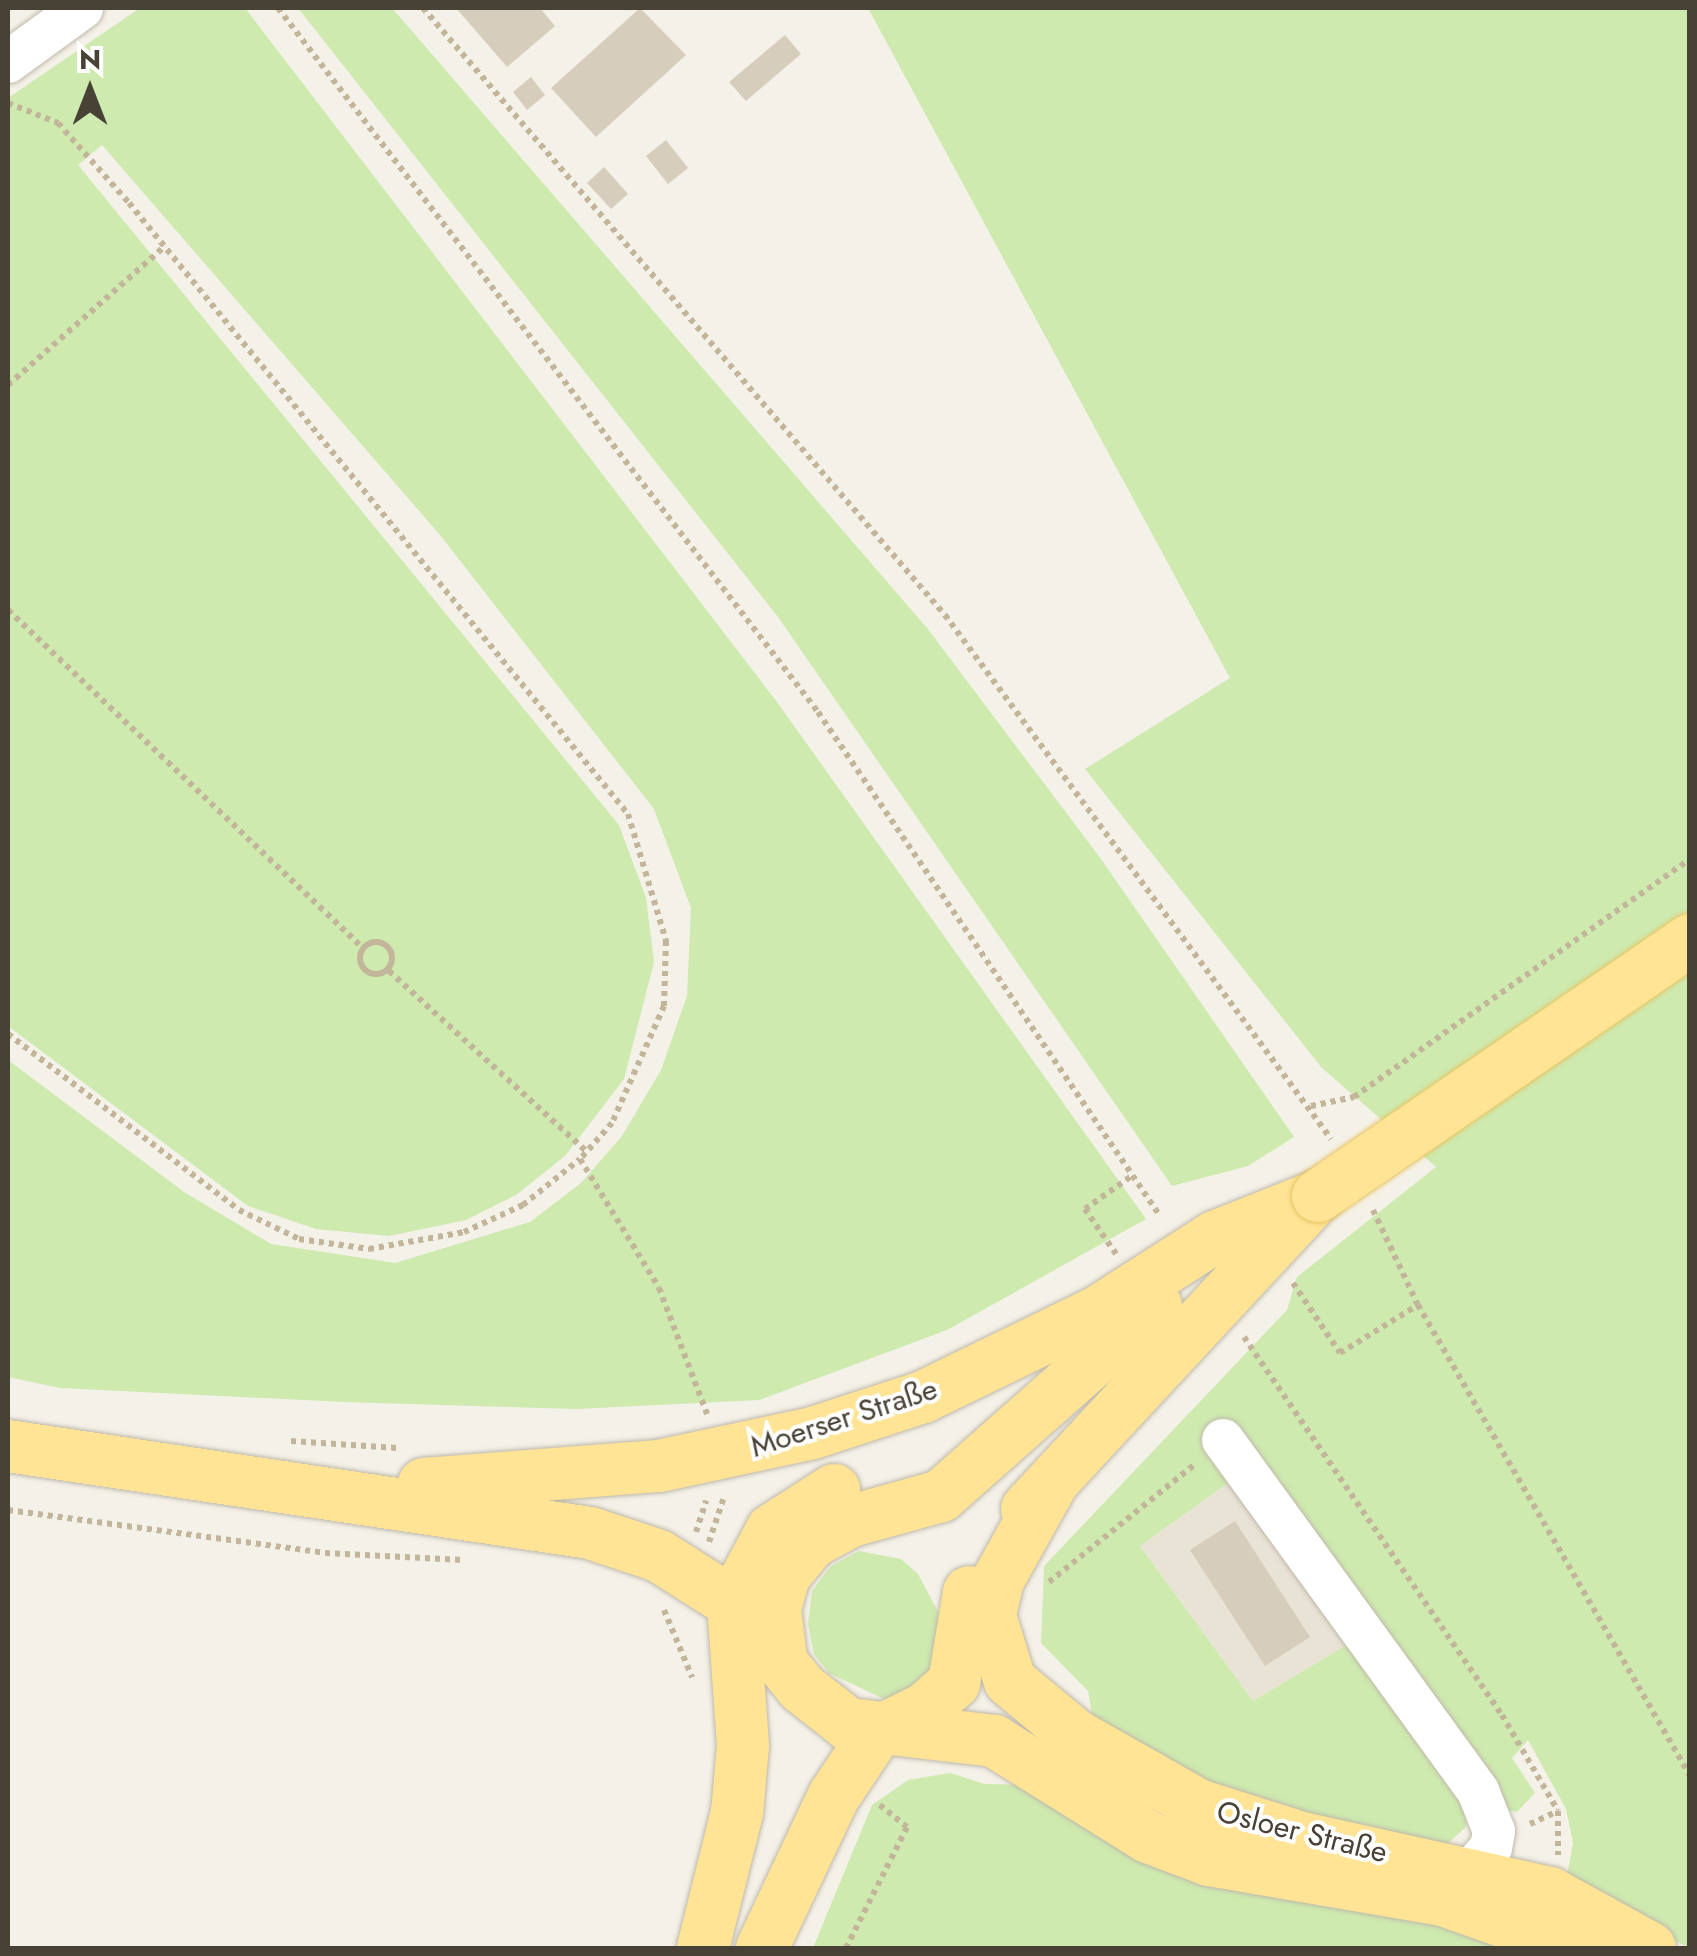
<!DOCTYPE html>
<meta charset="utf-8">
<style>
body{margin:0}
#map{position:relative;width:1697px;height:1956px;overflow:hidden;background:#f4f1e8;font-family:Jost,sans-serif}
div>[style]{position:absolute}
.residential>*{inset:0;background:#e8e3d5}
.green>*{inset:0;background:#ceeaaf}
.building>*{inset:0;background:#d6cdbc}
.path>*{height:6px;margin-top:-3px;transform-origin:0;background:repeating-linear-gradient(90deg,#c2b59a 0 5px,transparent 0 10px)}
.path>.ring{margin:-3px;padding:0;box-sizing:content-box;background:none;border:6px solid #c2b59a;border-radius:50%}
.roads{filter:drop-shadow(0 0 2px #c0b9aa) drop-shadow(0 0 2px #c0b9aa)}
.minor>*{height:42px;margin:-21px;padding:0 21px;transform-origin:21px;border-radius:21px;background:#fff}
.major>*{height:52px;margin:-26px;padding:0 26px;transform-origin:26px;border-radius:26px;background:#ffe496}
.bridges{filter:drop-shadow(0 0 2px #e8c462) drop-shadow(0 0 2px #e8c462)}
.major-bridge>*{height:52px;margin:-26px;padding:0 26px;transform-origin:26px;border-radius:26px;background:#ffe496}
span{translate:-50% -50%;white-space:nowrap;text-align:center;line-height:1.15;-webkit-text-stroke:8px #fff;paint-order:stroke}
.street-label{font-size:30px;color:#484136}
.frame{position:absolute;inset:0;border:10px solid #484136;pointer-events:none}
.north{position:absolute;left:40px;top:40px;width:100px;height:100px;-webkit-text-stroke:8px #fff;paint-order:stroke;rotate:0deg;font-size:28px;font-weight:700;line-height:40px;text-align:center;color:#484136}
.north::after{content:'';display:block;margin:auto;width:35px;height:45px;background:#484136;clip-path:polygon(50% 0,100% 100%,50% 72%,0 100%)}
</style>
<div id="map">
<div class="residential">
<i style="clip-path:polygon(1260px 1460px,1375px 1628px,1253px 1701px,1140px 1546px)"></i>
</div>
<div class="green">
<i style="clip-path:polygon(140px 8px,245px 8px,777px 702px,1146px 1219px,947px 1330px,759px 1400px,577px 1409px,344px 1402px,60px 1388px,8px 1377px,8px 1060px,184px 1192px,271px 1244px,395px 1263px,530px 1222px,581px 1183px,622px 1136px,661px 1070px,687px 996px,691px 908px,654px 809px,440px 535px,102px 145px,78px 165px,619px 825px,646px 898px,654px 962px,624px 1079px,565px 1156px,516px 1195px,466px 1220px,389px 1236px,316px 1229px,248px 1206px,8px 1026px,8px 98px)"></i>
<i style="clip-path:polygon(298px 8px,392px 8px,927px 628px,1101px 859px,1294px 1137px,1248px 1166px,1172px 1186px,778px 617px)"></i>
<i style="clip-path:polygon(evenodd,868px 8px,1689px 8px,1689px 1948px,1566px 1882px,1573px 1843px,1566px 1809px,1528px 1740px,1512px 1758px,1535px 1793px,1517px 1812px,1467px 1803px,1466px 1827px,1439px 1851px,1304px 1823px,1096px 1738px,1088px 1691px,1041px 1643px,1044px 1566px,1287px 1310px,1297px 1277px,1436px 1167px,1322px 1068px,1085px 769px,1230px 678px,868px 8px,1260px 1460px,1375px 1628px,1253px 1701px,1140px 1546px,1260px 1460px)"></i>
<i style="clip-path:polygon(859px 1551px,901px 1559px,918px 1574px,943px 1621px,940px 1671px,886px 1700px,829px 1673px,814px 1654px,808px 1624px,812px 1591px,831px 1566px)"></i>
<i style="clip-path:polygon(950px 1773px,985px 1784px,1036px 1785px,1560px 1948px,813px 1948px,872px 1805px,908px 1780px)"></i>
</div>
<div class="building">
<i style="clip-path:polygon(456px 8px,540px 8px,555px 26px,507px 67px)"></i>
<i style="clip-path:polygon(640px 8px,686px 55px,596px 137px,551px 88px)"></i>
<i style="clip-path:polygon(785px 35px,801px 54px,746px 101px,729px 82px)"></i>
<i style="clip-path:polygon(531px 77px,545px 95px,527px 110px,513px 92px)"></i>
<i style="clip-path:polygon(666px 140px,688px 168px,668px 184px,646px 156px)"></i>
<i style="clip-path:polygon(604px 167px,628px 194px,611px 209px,587px 183px)"></i>
<i style="clip-path:polygon(1235px 1521px,1310px 1637px,1265px 1666px,1190px 1550px)"></i>
</div>
<div class="path">
<i style="left:278px;top:8px;width:887px;rotate:52.51deg"></i>
<i style="left:818px;top:712px;width:609px;rotate:55.84deg"></i>
<i style="left:423px;top:8px;width:801px;rotate:49.31deg"></i>
<i style="left:945px;top:615px;width:651px;rotate:53.62deg"></i>
<i style="left:8px;top:103px;width:54px;rotate:21.8deg"></i>
<i style="left:58px;top:123px;width:107px;rotate:48.4deg"></i>
<i style="left:129px;top:203px;width:789px;rotate:50.76deg"></i>
<i style="left:628px;top:814px;width:133px;rotate:73.3deg"></i>
<i style="left:666px;top:941px;width:65px;rotate:91.8deg"></i>
<i style="left:664px;top:1006px;width:128px;rotate:114deg"></i>
<i style="left:612px;top:1123px;width:48px;rotate:131.6deg"></i>
<i style="left:8px;top:385px;width:210px;rotate:-41.5deg"></i>
<i style="left:8px;top:610px;width:489px;rotate:43.6deg"></i>
<i class="ring" style="left:360px;top:942px;width:26px;height:26px"></i>
<i style="left:389px;top:971px;width:268px;rotate:42.4deg"></i>
<i style="left:8px;top:1034px;width:290px;rotate:37.3deg"></i>
<i style="left:239px;top:1210px;width:67px;rotate:25.8deg"></i>
<i style="left:299px;top:1239px;width:71px;rotate:8.1deg"></i>
<i style="left:369px;top:1249px;width:97px;rotate:-10.1deg"></i>
<i style="left:464px;top:1232px;width:65px;rotate:-24.6deg"></i>
<i style="left:523px;top:1205px;width:73px;rotate:-38.9deg"></i>
<i style="left:580px;top:1159px;width:151px;rotate:58.5deg"></i>
<i style="left:659px;top:1288px;width:135px;rotate:69.1deg"></i>
<i style="left:1311px;top:1106px;width:44px;rotate:-11.8deg"></i>
<i style="left:1354px;top:1097px;width:412px;rotate:-35.3deg"></i>
<i style="left:1373px;top:1210px;width:105px;rotate:64.7deg"></i>
<i style="left:1418px;top:1305px;width:544px;rotate:59.99deg"></i>
<i style="left:1116px;top:1254px;width:55px;rotate:-124.6deg"></i>
<i style="left:1085px;top:1209px;width:59px;rotate:-35.3deg"></i>
<i style="left:1293px;top:1283px;width:84px;rotate:56.1deg"></i>
<i style="left:1340px;top:1353px;width:92px;rotate:-31.6deg"></i>
<i style="left:1244px;top:1337px;width:458px;rotate:55.7deg"></i>
<i style="left:1502px;top:1715px;width:111px;rotate:59.7deg"></i>
<i style="left:1558px;top:1811px;width:44px;rotate:90deg"></i>
<i style="left:291px;top:1441px;width:106px;rotate:3.8deg"></i>
<i style="left:8px;top:1510px;width:320px;rotate:7.7deg"></i>
<i style="left:325px;top:1553px;width:138px;rotate:2.9deg"></i>
<i style="left:696px;top:1532px;width:33px;rotate:-72deg"></i>
<i style="left:709px;top:1542px;width:47px;rotate:-71.6deg"></i>
<i style="left:1049px;top:1582px;width:188px;rotate:-38.9deg"></i>
<i style="left:664px;top:1610px;width:73px;rotate:67.3deg"></i>
<i style="left:1530px;top:1824px;width:31px;rotate:-25deg"></i>
<i style="left:846px;top:1948px;width:136px;rotate:-63.2deg"></i>
<i style="left:907px;top:1827px;width:38px;rotate:-141deg"></i>
</div>
<div class="roads">
<div class="minor">
<i style="left:8px;top:62px;width:92px;rotate:-36.1deg"></i>
<i style="left:1223px;top:1440px;width:434px;rotate:54deg"></i>
<i style="left:1478px;top:1791px;width:43px;rotate:68.2deg"></i>
<i style="left:1494px;top:1831px;width:17px;rotate:100deg"></i>
<i style="left:1491px;top:1848px;width:61px;rotate:132.3deg"></i>
</div>
<div class="major">
<i style="left:8px;top:1446px;width:588px;rotate:8.5deg"></i>
<i style="left:590px;top:1533px;width:73px;rotate:18.4deg"></i>
<i style="left:659px;top:1556px;width:88px;rotate:32.4deg"></i>
<i style="left:733px;top:1603px;width:109px;rotate:50.9deg"></i>
<i style="left:802px;top:1688px;width:58px;rotate:38deg"></i>
<i style="left:848px;top:1724px;width:147px;rotate:6.6deg"></i>
<i style="left:994px;top:1741px;width:181px;rotate:31.9deg"></i>
<i style="left:1148px;top:1837px;width:65px;rotate:20.7deg"></i>
<i style="left:1209px;top:1860px;width:237px;rotate:9.7deg"></i>
<i style="left:1443px;top:1900px;width:144px;rotate:19.4deg"></i>
<i style="left:1052px;top:1483px;width:111px;rotate:119.1deg"></i>
<i style="left:998px;top:1580px;width:37px;rotate:103deg"></i>
<i style="left:990px;top:1616px;width:68px;rotate:72.9deg"></i>
<i style="left:1010px;top:1681px;width:85px;rotate:39.7deg"></i>
<i style="left:1075px;top:1735px;width:142px;rotate:29.6deg"></i>
<i style="left:1198px;top:1805px;width:109px;rotate:17.6deg"></i>
<i style="left:1302px;top:1838px;width:254px;rotate:12.5deg"></i>
<i style="left:1550px;top:1893px;width:114px;rotate:28.8deg"></i>
<i style="left:424px;top:1484px;width:236px;rotate:-4.4deg"></i>
<i style="left:659px;top:1466px;width:157px;rotate:-12.1deg"></i>
<i style="left:813px;top:1433px;width:116px;rotate:-18.1deg"></i>
<i style="left:923px;top:1397px;width:195px;rotate:-25.9deg"></i>
<i style="left:1098px;top:1312px;width:139px;rotate:-32.7deg"></i>
<i style="left:1215px;top:1237px;width:111px;rotate:-21.7deg"></i>
<i style="left:1027px;top:1509px;width:411px;rotate:-47.1deg"></i>
<i style="left:781px;top:1658px;width:49px;rotate:-97deg"></i>
<i style="left:775px;top:1609px;width:34px;rotate:-75deg"></i>
<i style="left:784px;top:1576px;width:44px;rotate:-50.5deg"></i>
<i style="left:812px;top:1542px;width:44px;rotate:-28.3deg"></i>
<i style="left:851px;top:1521px;width:93px;rotate:-15.5deg"></i>
<i style="left:941px;top:1496px;width:287px;rotate:-41.5deg"></i>
<i style="left:876px;top:1733px;width:56px;rotate:-26.6deg"></i>
<i style="left:926px;top:1708px;width:38px;rotate:-42deg"></i>
<i style="left:954px;top:1683px;width:92px;rotate:-80.6deg"></i>
<i style="left:703px;top:1948px;width:139px;rotate:-75.9deg"></i>
<i style="left:737px;top:1813px;width:67px;rotate:-84.9deg"></i>
<i style="left:743px;top:1746px;width:143px;rotate:-94deg"></i>
<i style="left:733px;top:1603px;width:83px;rotate:-61.9deg"></i>
<i style="left:772px;top:1530px;width:74px;rotate:-32.8deg"></i>
<i style="left:762px;top:1948px;width:168px;rotate:-64.7deg"></i>
<i style="left:834px;top:1796px;width:76px;rotate:-56.3deg"></i>
</div>
</div>
<div class="bridges">
<div class="major-bridge">
<i style="left:1318px;top:1196px;width:452px;rotate:-34.5deg"></i>
</div>
</div>
<div class="street-label">
<span style="left:844px;top:1418px;rotate:-18deg">Moerser Straße</span>
<span style="left:1302px;top:1832px;rotate:14deg">Osloer Straße</span>
</div>
<div class="frame"></div>
<div class="north">N</div>
</div>
